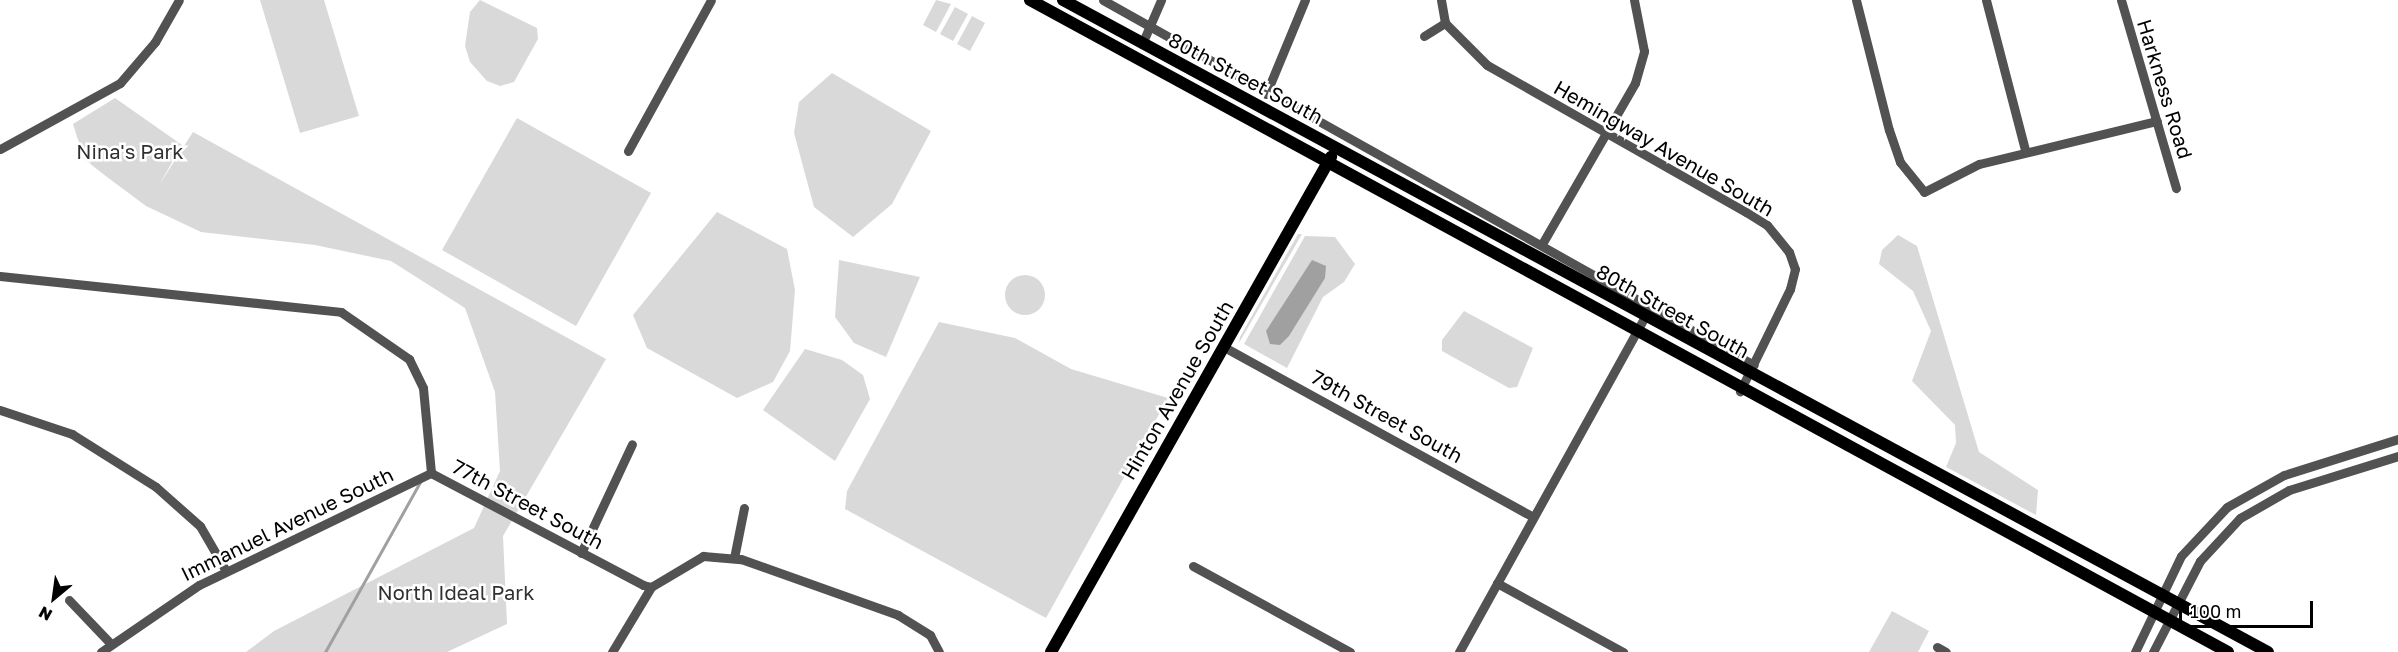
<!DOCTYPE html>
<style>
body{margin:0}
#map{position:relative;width:2398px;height:652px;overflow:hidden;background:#fff;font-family:"Golos Text",sans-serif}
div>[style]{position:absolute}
.green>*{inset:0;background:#d9d9d9}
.round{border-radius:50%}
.water>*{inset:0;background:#a0a0a0}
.stream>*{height:3px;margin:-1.5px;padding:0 1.5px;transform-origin:1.5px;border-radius:1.5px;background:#a0a0a0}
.minor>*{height:9px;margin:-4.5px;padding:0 4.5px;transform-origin:4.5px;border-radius:4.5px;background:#525252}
.major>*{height:12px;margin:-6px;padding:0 6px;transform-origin:6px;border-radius:6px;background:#000}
span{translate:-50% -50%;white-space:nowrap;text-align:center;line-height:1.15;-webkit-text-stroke:5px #fff;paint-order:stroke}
.street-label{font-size:20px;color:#000}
.park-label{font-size:20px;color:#303030}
.north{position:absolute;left:24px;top:568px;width:60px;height:60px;-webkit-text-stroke:4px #fff;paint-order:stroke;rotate:209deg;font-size:16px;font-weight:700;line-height:24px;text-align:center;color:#000}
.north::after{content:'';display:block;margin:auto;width:21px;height:27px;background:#000;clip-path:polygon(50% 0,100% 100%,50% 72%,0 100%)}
.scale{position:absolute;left:2179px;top:601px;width:134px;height:27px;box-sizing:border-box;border:3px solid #000;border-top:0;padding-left:8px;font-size:18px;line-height:21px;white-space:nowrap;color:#000;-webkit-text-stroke:4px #fff;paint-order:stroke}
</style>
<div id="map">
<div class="green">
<i style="clip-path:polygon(260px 0,324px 0,359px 116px,300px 133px)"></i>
<i style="clip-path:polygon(480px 0,537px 28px,538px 39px,514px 82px,500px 86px,487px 81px,470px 62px,465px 46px,470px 12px)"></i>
<i style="clip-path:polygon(936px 0,951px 4px,936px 32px,923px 25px)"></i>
<i style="clip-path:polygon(955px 7px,968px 14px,953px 41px,940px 34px)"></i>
<i style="clip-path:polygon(972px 16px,985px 23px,970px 51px,957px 44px)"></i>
<i style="clip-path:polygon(832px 73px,931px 131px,892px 204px,853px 237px,814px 207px,794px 133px,799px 102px)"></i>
<i style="clip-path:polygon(115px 98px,182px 145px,159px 185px,193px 132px,606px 359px,503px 536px,507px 624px,447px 652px,246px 652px,274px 631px,474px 528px,500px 471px,495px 392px,465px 308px,391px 261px,315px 245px,201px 232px,146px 206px,107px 177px,84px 159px,73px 124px)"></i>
<i style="clip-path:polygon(517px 118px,651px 193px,576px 326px,442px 250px)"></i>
<i style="clip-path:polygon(717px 212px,787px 249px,795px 290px,790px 351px,773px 382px,737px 398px,647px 348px,633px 315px)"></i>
<i style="clip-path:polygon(1298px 234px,1302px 234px,1239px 343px,1240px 337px)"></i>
<i style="clip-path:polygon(1898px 235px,1917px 246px,1979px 452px,2038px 490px,2036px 515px,1946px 467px,1956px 443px,1955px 425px,1912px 381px,1931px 331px,1913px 291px,1879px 264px,1882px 250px)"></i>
<i style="clip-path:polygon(1305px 236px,1335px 237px,1355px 264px,1344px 282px,1323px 297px,1287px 368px,1244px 344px)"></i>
<i style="clip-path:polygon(839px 260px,920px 277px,886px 357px,854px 343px,835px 317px)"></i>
<i class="round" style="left:1005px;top:275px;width:40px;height:40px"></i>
<i style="clip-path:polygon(1464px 311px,1533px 348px,1517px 387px,1509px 388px,1442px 351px,1442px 340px)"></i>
<i style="clip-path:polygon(939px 322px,1015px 338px,1071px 369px,1168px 398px,1046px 618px,845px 509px,847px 491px)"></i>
<i style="clip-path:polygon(805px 349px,842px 360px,863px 375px,870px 399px,835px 461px,763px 410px)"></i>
<i style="clip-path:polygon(1892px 611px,1929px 631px,1918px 652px,1869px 652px)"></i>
</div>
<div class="water">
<i style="clip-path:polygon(1312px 260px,1326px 266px,1325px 278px,1289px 336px,1280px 345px,1270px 344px,1266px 331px)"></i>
</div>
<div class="stream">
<i style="left:325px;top:652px;width:197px;rotate:-60.8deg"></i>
</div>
<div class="minor">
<i style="left:1103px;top:0;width:746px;rotate:29.28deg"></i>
<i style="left:1441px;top:0;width:23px;rotate:80deg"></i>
<i style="left:1445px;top:23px;width:59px;rotate:45deg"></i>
<i style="left:1487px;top:65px;width:298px;rotate:29.6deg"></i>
<i style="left:1746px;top:212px;width:25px;rotate:32deg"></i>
<i style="left:1767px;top:225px;width:35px;rotate:51deg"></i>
<i style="left:1789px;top:252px;width:18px;rotate:71deg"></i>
<i style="left:1795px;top:269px;width:21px;rotate:104deg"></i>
<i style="left:1790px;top:289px;width:114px;rotate:116.1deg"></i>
<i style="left:1856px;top:0;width:134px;rotate:75.8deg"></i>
<i style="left:1889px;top:130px;width:34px;rotate:71deg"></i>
<i style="left:1900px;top:162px;width:38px;rotate:51deg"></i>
<i style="left:1924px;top:192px;width:62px;rotate:-27deg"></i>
<i style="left:1979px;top:164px;width:183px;rotate:-13.6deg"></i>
<i style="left:1986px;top:0;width:155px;rotate:75.4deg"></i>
<i style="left:2121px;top:0;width:196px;rotate:73.7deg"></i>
<i style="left:1424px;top:36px;width:25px;rotate:-32deg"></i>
<i style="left:1142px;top:44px;width:48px;rotate:-66.6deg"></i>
<i style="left:1266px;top:94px;width:102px;rotate:-67.5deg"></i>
<i style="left:0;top:149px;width:137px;rotate:-28.8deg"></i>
<i style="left:120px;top:83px;width:54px;rotate:-49.5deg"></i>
<i style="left:155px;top:42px;width:48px;rotate:-60.3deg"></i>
<i style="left:628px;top:151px;width:172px;rotate:-61.2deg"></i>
<i style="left:1542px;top:244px;width:186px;rotate:-60deg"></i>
<i style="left:1635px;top:83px;width:33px;rotate:-74deg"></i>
<i style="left:1644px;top:51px;width:52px;rotate:-101.1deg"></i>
<i style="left:0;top:276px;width:343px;rotate:6deg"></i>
<i style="left:341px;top:312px;width:83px;rotate:34.7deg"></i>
<i style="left:409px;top:359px;width:32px;rotate:64deg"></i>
<i style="left:423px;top:388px;width:85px;rotate:84.6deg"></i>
<i style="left:431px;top:473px;width:240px;rotate:27.8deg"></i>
<i style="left:643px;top:585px;width:8px;rotate:14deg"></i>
<i style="left:651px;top:587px;width:61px;rotate:-30.8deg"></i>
<i style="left:703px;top:556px;width:38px;rotate:5deg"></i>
<i style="left:741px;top:559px;width:167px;rotate:19.6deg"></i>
<i style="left:898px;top:615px;width:38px;rotate:32deg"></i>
<i style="left:930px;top:635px;width:19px;rotate:62deg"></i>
<i style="left:1224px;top:347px;width:353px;rotate:28.8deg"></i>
<i style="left:0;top:410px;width:76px;rotate:18.4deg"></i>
<i style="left:72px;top:434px;width:99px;rotate:32.2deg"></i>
<i style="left:156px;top:487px;width:59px;rotate:41.6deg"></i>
<i style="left:200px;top:526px;width:52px;rotate:60deg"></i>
<i style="left:581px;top:553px;width:120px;rotate:-64.9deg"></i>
<i style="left:734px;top:558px;width:51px;rotate:-78.7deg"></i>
<i style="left:1193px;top:566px;width:179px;rotate:28.7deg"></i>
<i style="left:1497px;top:583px;width:144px;rotate:28.7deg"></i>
<i style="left:69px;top:600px;width:61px;rotate:46.3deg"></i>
<i style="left:1937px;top:647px;width:10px;rotate:29deg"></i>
<i style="left:101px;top:652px;width:119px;rotate:-34.4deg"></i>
<i style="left:199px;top:585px;width:258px;rotate:-25.8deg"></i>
<i style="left:612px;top:652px;width:76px;rotate:-59deg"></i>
<i style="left:1459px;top:652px;width:382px;rotate:-61deg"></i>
<i style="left:2135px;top:652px;width:106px;rotate:-64.4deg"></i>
<i style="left:2181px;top:556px;width:67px;rotate:-46.8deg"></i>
<i style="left:2227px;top:507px;width:65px;rotate:-29.3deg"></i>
<i style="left:2284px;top:475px;width:120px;rotate:-17.5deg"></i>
<i style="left:2153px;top:652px;width:102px;rotate:-62.7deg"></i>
<i style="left:2200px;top:561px;width:59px;rotate:-47.1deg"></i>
<i style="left:2240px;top:518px;width:56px;rotate:-29.7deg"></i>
<i style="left:2289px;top:490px;width:114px;rotate:-17.3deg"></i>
</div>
<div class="major">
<i style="left:1030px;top:0;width:1364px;rotate:28.56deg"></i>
<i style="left:1063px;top:0;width:1370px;rotate:28.42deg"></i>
<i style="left:1051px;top:652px;width:569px;rotate:-60.51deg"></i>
</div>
<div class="street-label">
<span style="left:1246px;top:78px;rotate:28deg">80th Street South</span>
<span style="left:2165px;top:89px;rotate:73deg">Harkness Road</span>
<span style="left:1664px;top:148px;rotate:30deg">Hemingway Avenue South</span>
<span style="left:1673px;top:311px;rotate:29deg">80th Street South</span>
<span style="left:1177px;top:390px;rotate:-60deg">Hinton Avenue South</span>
<span style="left:1387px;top:416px;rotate:29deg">79th Street South</span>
<span style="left:528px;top:504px;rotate:28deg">77th Street South</span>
<span style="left:287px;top:524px;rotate:-26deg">Immanuel Avenue South</span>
</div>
<div class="park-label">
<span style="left:130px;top:151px">Nina's Park</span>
<span style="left:456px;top:592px">North Ideal Park</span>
</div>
<div class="north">N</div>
<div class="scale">100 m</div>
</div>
